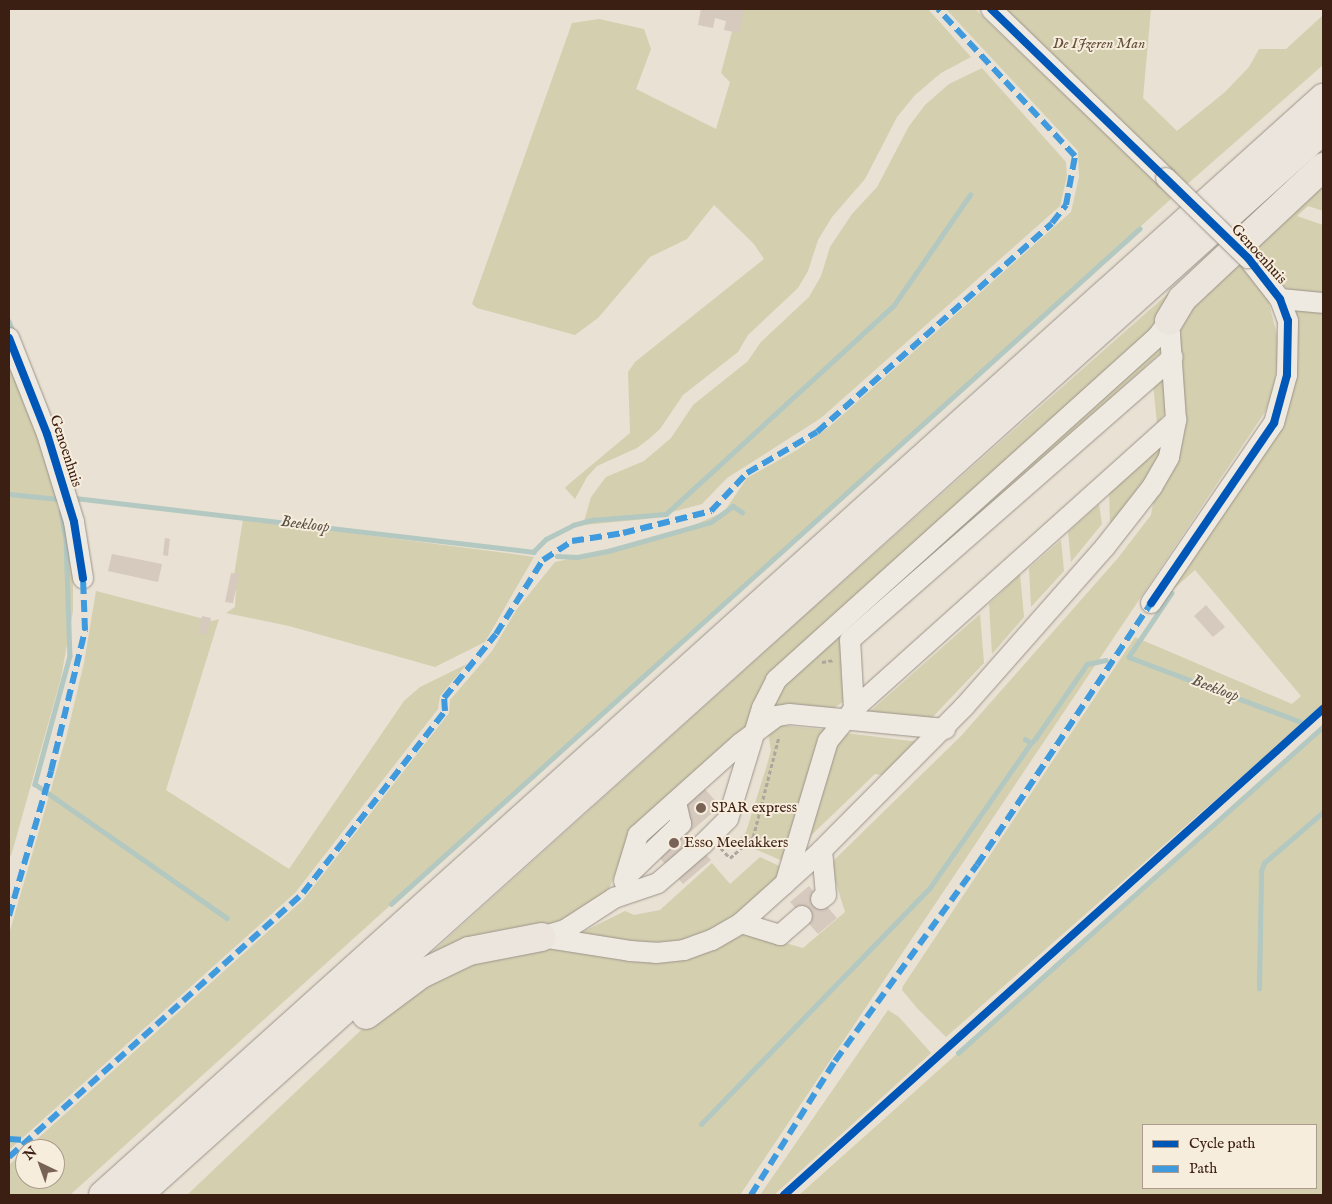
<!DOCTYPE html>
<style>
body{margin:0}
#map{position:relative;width:1332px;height:1204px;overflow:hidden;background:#e9e1d3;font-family:"IM FELL English",serif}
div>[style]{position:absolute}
.green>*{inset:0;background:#d4cfaf}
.stream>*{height:4.5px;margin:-2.25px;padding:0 2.25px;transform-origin:2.25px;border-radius:2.25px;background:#b2c8c1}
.building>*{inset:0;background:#d6c9be}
.path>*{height:2.5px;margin-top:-1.25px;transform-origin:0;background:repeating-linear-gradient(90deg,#ada69f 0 4px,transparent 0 6.5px)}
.roads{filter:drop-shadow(0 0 1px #9c938a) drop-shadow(0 0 1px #9c938a)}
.minor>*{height:20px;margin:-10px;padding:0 10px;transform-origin:10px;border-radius:10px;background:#eeeae2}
.highway>*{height:28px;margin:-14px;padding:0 14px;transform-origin:14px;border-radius:14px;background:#ebe5dd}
.bridges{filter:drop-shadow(0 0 1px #9c938a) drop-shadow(0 0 1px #9c938a)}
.minor-bridge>*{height:20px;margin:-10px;padding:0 10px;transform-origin:10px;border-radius:10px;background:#eeeae2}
.quiet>*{height:6px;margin-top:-3px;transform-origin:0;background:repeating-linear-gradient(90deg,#3f9bde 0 12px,transparent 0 18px)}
.cycleway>*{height:8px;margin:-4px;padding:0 4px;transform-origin:4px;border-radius:4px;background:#0057b8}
.dots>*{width:14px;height:14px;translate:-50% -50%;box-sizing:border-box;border:2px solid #f7eddd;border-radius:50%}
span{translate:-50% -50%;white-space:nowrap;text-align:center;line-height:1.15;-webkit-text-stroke:4px #f7eddd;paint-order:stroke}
.park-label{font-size:15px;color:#645039;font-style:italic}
.street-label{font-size:15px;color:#3c1f13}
.poi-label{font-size:15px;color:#3c1f13}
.left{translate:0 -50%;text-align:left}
.water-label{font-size:16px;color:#584f45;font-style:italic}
.frame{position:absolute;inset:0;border:10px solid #3c1f13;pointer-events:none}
.legend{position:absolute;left:1142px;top:1124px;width:175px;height:65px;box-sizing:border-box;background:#f7eddd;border:1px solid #ac9b8c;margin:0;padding:6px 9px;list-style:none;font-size:15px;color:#3c1f13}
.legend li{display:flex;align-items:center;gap:10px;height:25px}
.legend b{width:25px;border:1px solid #ac9b8c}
.north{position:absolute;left:15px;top:1139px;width:50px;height:50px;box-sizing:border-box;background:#f7eddd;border:1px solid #ac9b8c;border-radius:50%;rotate:318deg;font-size:14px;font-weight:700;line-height:20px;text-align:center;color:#3c1f13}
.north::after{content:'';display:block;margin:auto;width:18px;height:22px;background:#796356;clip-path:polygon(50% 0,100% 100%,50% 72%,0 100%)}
</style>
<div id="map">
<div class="green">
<i style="clip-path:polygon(738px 9px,928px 9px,971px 57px,941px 73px,915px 95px,897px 117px,865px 179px,832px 217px,818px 240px,808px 271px,798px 288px,748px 335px,738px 352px,683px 395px,660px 429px,650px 438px,637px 448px,597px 466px,587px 477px,575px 499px,565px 488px,569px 484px,630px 433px,628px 372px,635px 362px,764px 259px,754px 244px,714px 205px,687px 239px,650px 257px,598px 318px,575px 335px,477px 308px,472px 304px,572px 23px,599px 19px,644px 29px,651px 49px,636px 89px,716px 129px,730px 82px,721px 73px)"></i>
<i style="clip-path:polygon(946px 9px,975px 9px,1172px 198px,70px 1195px,9px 1195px,9px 1165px,25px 1150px,25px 1179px,55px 1179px,55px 1149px,26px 1149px,303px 900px,449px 713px,450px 700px,492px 651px,517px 609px,555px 562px,634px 545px,687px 528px,724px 512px,747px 478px,797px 450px,829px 427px,1071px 212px,1079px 177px,1078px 151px)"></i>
<i style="clip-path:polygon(1001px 9px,1151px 9px,1143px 98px,1177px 131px,1225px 92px,1249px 67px,1259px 49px,1286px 49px,1323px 15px,1323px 65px,1184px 187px)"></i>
<i style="clip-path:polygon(982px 68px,1066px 162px,1067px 176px,1060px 206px,821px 418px,727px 478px,702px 504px,646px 519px,583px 525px,591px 497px,606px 477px,644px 461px,671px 438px,693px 405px,748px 361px,760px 343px,809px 297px,821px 276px,830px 247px,852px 214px,877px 187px,909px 126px,925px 105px,949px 84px)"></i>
<i style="clip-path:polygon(1323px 175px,1323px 211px,1308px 206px,1297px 216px,1323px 225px,1323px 293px,1288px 290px,1246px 249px)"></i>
<i style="clip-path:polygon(1236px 257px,1266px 292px,1280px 346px,1273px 391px,1265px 412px,740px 1195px,187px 1195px,397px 996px,470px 955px,545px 945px,630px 956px,739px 930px,803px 948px,845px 912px,830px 864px,961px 736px,1118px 558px,1151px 515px,1155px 492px,1174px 461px,1181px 316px)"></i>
<i style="clip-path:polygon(1172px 290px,1153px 333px,773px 675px,752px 724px,627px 843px,608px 892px,561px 923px,399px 982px,823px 599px)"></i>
<i style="clip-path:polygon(1296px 310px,1323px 312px,1323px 705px,946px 1037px,917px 1008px,902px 990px,903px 986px,1135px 637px,1292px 704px,1301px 696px,1195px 570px,1160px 601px,1293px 386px,1298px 355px,1295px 330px,1290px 315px)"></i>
<i style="clip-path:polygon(1163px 338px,1163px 351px,846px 636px,850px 697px,834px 708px,817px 710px,767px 709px,774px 690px)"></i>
<i style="clip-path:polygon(9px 364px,44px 450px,73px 572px,73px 611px,61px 678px,11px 856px,9px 855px)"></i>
<i style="clip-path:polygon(1167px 370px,1169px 408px,1157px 424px,1153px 383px)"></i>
<i style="clip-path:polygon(1167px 440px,1157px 468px,1110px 524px,1109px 490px)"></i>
<i style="clip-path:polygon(1099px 504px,1102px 524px,1071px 562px,1068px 532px)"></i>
<i style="clip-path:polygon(243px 519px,514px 554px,534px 557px,485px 642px,435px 667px,289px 626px,226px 613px,235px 607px,236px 590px,232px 588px)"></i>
<i style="clip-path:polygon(1061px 540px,1064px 571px,1031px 607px,1029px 568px)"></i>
<i style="clip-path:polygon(1020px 574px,1024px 617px,992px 654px,989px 604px)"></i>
<i style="clip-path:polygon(96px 591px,212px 621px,219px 619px,166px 790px,289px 869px,404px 701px,420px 687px,467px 664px,440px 696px,438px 709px,295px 893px,9px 1150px,9px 934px,67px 734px,84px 663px)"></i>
<i style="clip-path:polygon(980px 614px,984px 663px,928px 722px,866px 715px)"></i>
<i style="clip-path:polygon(779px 725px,828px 730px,787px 863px,737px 841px,746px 832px,767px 765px,771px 750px,768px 733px)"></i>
<i style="clip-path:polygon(evenodd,1323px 729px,1323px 1195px,799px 1195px,1082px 942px,1323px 729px,1143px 1125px,1316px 1125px,1316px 1188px,1143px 1188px,1143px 1125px)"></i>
<i style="clip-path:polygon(845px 733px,911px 741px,926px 739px,888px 776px,875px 774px,801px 845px,835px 740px)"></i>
<i style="clip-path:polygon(760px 857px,784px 868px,779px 884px,709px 936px,656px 949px,572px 937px,625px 911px,634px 915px,660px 910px,712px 863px,730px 884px)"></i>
<i style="clip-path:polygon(888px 1010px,899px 1017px,931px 1053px,774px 1195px,760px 1195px)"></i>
</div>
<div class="stream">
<i style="left:9px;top:321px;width:14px;rotate:69deg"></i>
<i style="left:9px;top:494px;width:50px;rotate:5.7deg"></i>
<i style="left:75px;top:498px;width:462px;rotate:6.7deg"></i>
<i style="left:61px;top:511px;width:27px;rotate:80deg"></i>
<i style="left:66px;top:538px;width:118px;rotate:88.1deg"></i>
<i style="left:70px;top:656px;width:133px;rotate:105.3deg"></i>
<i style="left:35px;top:784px;width:234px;rotate:34.9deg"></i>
<i style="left:533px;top:552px;width:18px;rotate:-45deg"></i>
<i style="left:546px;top:539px;width:30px;rotate:-27deg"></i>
<i style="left:573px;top:525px;width:20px;rotate:-15deg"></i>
<i style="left:592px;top:520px;width:74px;rotate:-4.6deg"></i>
<i style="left:666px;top:514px;width:309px;rotate:-42.5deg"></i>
<i style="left:894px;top:305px;width:134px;rotate:-55.4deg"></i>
<i style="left:557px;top:556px;width:20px;rotate:3deg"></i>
<i style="left:577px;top:557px;width:32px;rotate:-11deg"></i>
<i style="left:608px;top:551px;width:107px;rotate:-15.7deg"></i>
<i style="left:711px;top:522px;width:27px;rotate:-36deg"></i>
<i style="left:733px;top:506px;width:11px;rotate:34deg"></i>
<i style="left:1172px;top:593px;width:77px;rotate:123.9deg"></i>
<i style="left:1129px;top:657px;width:184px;rotate:20.7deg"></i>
<i style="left:1025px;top:739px;width:7px;rotate:34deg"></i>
<i style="left:1031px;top:743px;width:6px;rotate:-45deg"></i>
<i style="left:1035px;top:739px;width:91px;rotate:-55.3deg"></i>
<i style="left:1087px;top:664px;width:19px;rotate:-12deg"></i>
<i style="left:391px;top:904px;width:1008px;rotate:-42.06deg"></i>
<i style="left:1259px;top:989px;width:118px;rotate:-89deg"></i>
<i style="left:1261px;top:871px;width:9px;rotate:-69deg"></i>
<i style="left:1264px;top:863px;width:78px;rotate:-40.8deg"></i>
<i style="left:958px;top:1053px;width:489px;rotate:-41.8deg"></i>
<i style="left:701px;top:1124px;width:327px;rotate:-45.9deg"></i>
<i style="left:929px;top:889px;width:178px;rotate:-55.1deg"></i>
</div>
<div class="building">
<i style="clip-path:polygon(701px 9px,744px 9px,739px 33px,724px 30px,726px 21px,715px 18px,713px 28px,698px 25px)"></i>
<i style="clip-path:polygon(165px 538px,170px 539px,168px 556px,163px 555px)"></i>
<i style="clip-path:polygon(112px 554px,162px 564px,158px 582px,108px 571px)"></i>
<i style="clip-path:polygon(231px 573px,239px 574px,233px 603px,225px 602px)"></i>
<i style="clip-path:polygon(1206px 605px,1225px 627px,1213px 637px,1194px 616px)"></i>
<i style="clip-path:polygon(202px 616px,211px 618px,206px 635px,198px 633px)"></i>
<i style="clip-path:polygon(704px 788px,720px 806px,688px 834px,711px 860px,683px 884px,641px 837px)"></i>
<i style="clip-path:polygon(809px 886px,837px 918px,818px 934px,790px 902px)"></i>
</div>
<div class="path">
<i style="left:822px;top:662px;width:12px;rotate:-9deg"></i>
<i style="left:721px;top:848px;width:13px;rotate:48deg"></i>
<i style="left:730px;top:858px;width:31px;rotate:-42deg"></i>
<i style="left:753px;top:837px;width:104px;rotate:-75.6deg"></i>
</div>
<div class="roads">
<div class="minor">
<i style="left:991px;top:9px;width:243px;rotate:44deg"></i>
<i style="left:1280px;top:299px;width:43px;rotate:5.3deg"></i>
<i style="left:9px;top:338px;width:103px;rotate:68.4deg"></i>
<i style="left:47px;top:434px;width:92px;rotate:72.9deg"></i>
<i style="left:74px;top:522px;width:57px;rotate:80.9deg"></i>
<i style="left:1151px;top:603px;width:218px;rotate:-55.7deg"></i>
<i style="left:1274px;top:423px;width:50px;rotate:-74.8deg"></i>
<i style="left:1287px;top:375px;width:54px;rotate:-88.9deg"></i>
<i style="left:1288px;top:321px;width:23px;rotate:-110deg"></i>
<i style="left:1280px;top:299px;width:52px;rotate:-128deg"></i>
<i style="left:854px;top:709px;width:69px;rotate:-93.3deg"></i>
<i style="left:850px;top:640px;width:429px;rotate:-41.2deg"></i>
<i style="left:630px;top:873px;width:71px;rotate:-43.9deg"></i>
<i style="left:681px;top:824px;width:23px;rotate:-103deg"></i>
<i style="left:624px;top:881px;width:48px;rotate:-73.1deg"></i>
<i style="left:638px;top:835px;width:138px;rotate:-41.8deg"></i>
<i style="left:741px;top:743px;width:45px;rotate:-36.9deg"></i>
<i style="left:777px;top:716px;width:12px;rotate:-9deg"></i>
<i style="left:789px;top:714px;width:157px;rotate:5.5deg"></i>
<i style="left:785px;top:884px;width:149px;rotate:-73.3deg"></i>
<i style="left:828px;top:741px;width:41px;rotate:-50.9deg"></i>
<i style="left:854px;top:709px;width:433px;rotate:-41.9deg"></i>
<i style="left:821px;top:899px;width:6px;rotate:-39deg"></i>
<i style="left:826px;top:895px;width:45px;rotate:-95.1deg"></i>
<i style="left:741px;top:923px;width:41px;rotate:17.1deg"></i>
<i style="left:780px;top:935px;width:29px;rotate:-41deg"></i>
<i style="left:544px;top:936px;width:22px;rotate:-16deg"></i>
<i style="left:565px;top:930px;width:59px;rotate:-33.1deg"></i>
<i style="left:614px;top:898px;width:46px;rotate:-18.8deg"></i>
<i style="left:658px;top:883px;width:60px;rotate:-40.9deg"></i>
<i style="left:703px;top:844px;width:35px;rotate:-45deg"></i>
<i style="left:728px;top:819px;width:116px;rotate:-73deg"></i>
<i style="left:762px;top:708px;width:31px;rotate:-63deg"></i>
<i style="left:776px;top:680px;width:513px;rotate:-42deg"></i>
<i style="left:1157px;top:337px;width:20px;rotate:-53deg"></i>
<i style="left:542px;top:937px;width:89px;rotate:9deg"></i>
<i style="left:630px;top:951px;width:26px;rotate:4deg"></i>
<i style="left:656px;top:953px;width:28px;rotate:-6deg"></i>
<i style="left:684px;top:950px;width:30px;rotate:-20deg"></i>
<i style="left:712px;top:940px;width:34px;rotate:-30deg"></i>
<i style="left:741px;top:923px;width:109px;rotate:-42deg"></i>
<i style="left:822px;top:850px;width:202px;rotate:-45.2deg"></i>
<i style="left:964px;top:707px;width:213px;rotate:-48.6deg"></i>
<i style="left:1105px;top:547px;width:76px;rotate:-51.9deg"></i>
<i style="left:1152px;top:487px;width:34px;rotate:-60deg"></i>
<i style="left:1169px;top:457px;width:38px;rotate:-79deg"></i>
<i style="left:1176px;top:420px;width:99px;rotate:-94deg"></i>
</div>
<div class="highway">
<i style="left:1169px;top:321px;width:26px;rotate:-59deg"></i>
<i style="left:1182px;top:299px;width:193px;rotate:-43.1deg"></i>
<i style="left:366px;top:1015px;width:69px;rotate:-36.7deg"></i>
<i style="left:421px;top:974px;width:53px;rotate:-25.6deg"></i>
<i style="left:469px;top:951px;width:74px;rotate:-10.9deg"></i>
<i style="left:103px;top:1195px;width:1641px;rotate:-41.96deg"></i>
<i style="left:138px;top:1195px;width:1593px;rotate:-41.95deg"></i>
</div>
</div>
<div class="bridges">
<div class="minor-bridge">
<i style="left:1166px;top:178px;width:115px;rotate:44.3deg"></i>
</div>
</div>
<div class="quiet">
<i style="left:9px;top:916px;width:151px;rotate:-73.8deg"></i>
<i style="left:51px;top:771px;width:145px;rotate:-76.4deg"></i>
<i style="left:85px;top:630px;width:52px;rotate:-92.2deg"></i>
<i style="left:9px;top:1139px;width:15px;rotate:4deg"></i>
<i style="left:9px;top:1157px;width:395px;rotate:-41.9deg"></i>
<i style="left:303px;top:893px;width:231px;rotate:-52deg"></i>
<i style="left:445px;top:711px;width:13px;rotate:-94deg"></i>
<i style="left:444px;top:698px;width:82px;rotate:-50.9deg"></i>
<i style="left:496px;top:634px;width:88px;rotate:-57.6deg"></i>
<i style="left:543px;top:560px;width:35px;rotate:-33deg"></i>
<i style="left:572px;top:541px;width:52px;rotate:-8.9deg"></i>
<i style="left:623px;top:533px;width:91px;rotate:-14deg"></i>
<i style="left:711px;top:511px;width:52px;rotate:-46.5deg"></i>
<i style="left:747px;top:473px;width:81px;rotate:-30.4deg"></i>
<i style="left:817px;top:432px;width:314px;rotate:-41.6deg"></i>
<i style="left:1052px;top:223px;width:23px;rotate:-52deg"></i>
<i style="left:1066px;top:205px;width:50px;rotate:-79.6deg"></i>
<i style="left:1075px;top:156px;width:201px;rotate:-133deg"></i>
<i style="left:751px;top:1195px;width:158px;rotate:-57.9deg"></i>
<i style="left:835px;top:1061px;width:242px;rotate:-54.1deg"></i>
<i style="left:977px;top:865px;width:315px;rotate:-56.4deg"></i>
</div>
<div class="cycleway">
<i style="left:991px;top:9px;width:358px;rotate:44.1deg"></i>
<i style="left:1248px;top:258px;width:52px;rotate:52deg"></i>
<i style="left:1280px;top:299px;width:23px;rotate:70deg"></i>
<i style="left:1288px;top:321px;width:54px;rotate:91.1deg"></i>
<i style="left:1287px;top:375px;width:50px;rotate:105.2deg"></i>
<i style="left:1274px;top:423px;width:218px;rotate:124.3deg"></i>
<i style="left:9px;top:338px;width:103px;rotate:68.4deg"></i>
<i style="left:47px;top:434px;width:92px;rotate:72.9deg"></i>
<i style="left:74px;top:522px;width:57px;rotate:80.9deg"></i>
<i style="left:784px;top:1195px;width:726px;rotate:-42.04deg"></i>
</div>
<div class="dots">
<i style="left:701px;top:808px;background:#796356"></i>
<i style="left:674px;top:843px;background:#796356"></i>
</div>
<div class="park-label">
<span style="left:1099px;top:44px">De IJzeren Man</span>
</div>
<div class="street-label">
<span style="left:1259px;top:254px;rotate:48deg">Genoenhuis</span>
<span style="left:66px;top:451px;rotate:72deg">Genoenhuis</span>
</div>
<div class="poi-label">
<span class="left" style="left:711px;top:808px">SPAR express</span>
<span class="left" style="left:684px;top:843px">Esso Meelakkers</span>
</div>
<div class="water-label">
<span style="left:305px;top:525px;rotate:7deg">Beekloop</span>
<span style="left:1215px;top:689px;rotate:21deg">Beekloop</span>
</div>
<div class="frame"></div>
<ul class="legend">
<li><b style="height:6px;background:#0057b8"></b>Cycle path</li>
<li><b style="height:6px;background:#3f9bde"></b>Path</li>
</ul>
<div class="north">N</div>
</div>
